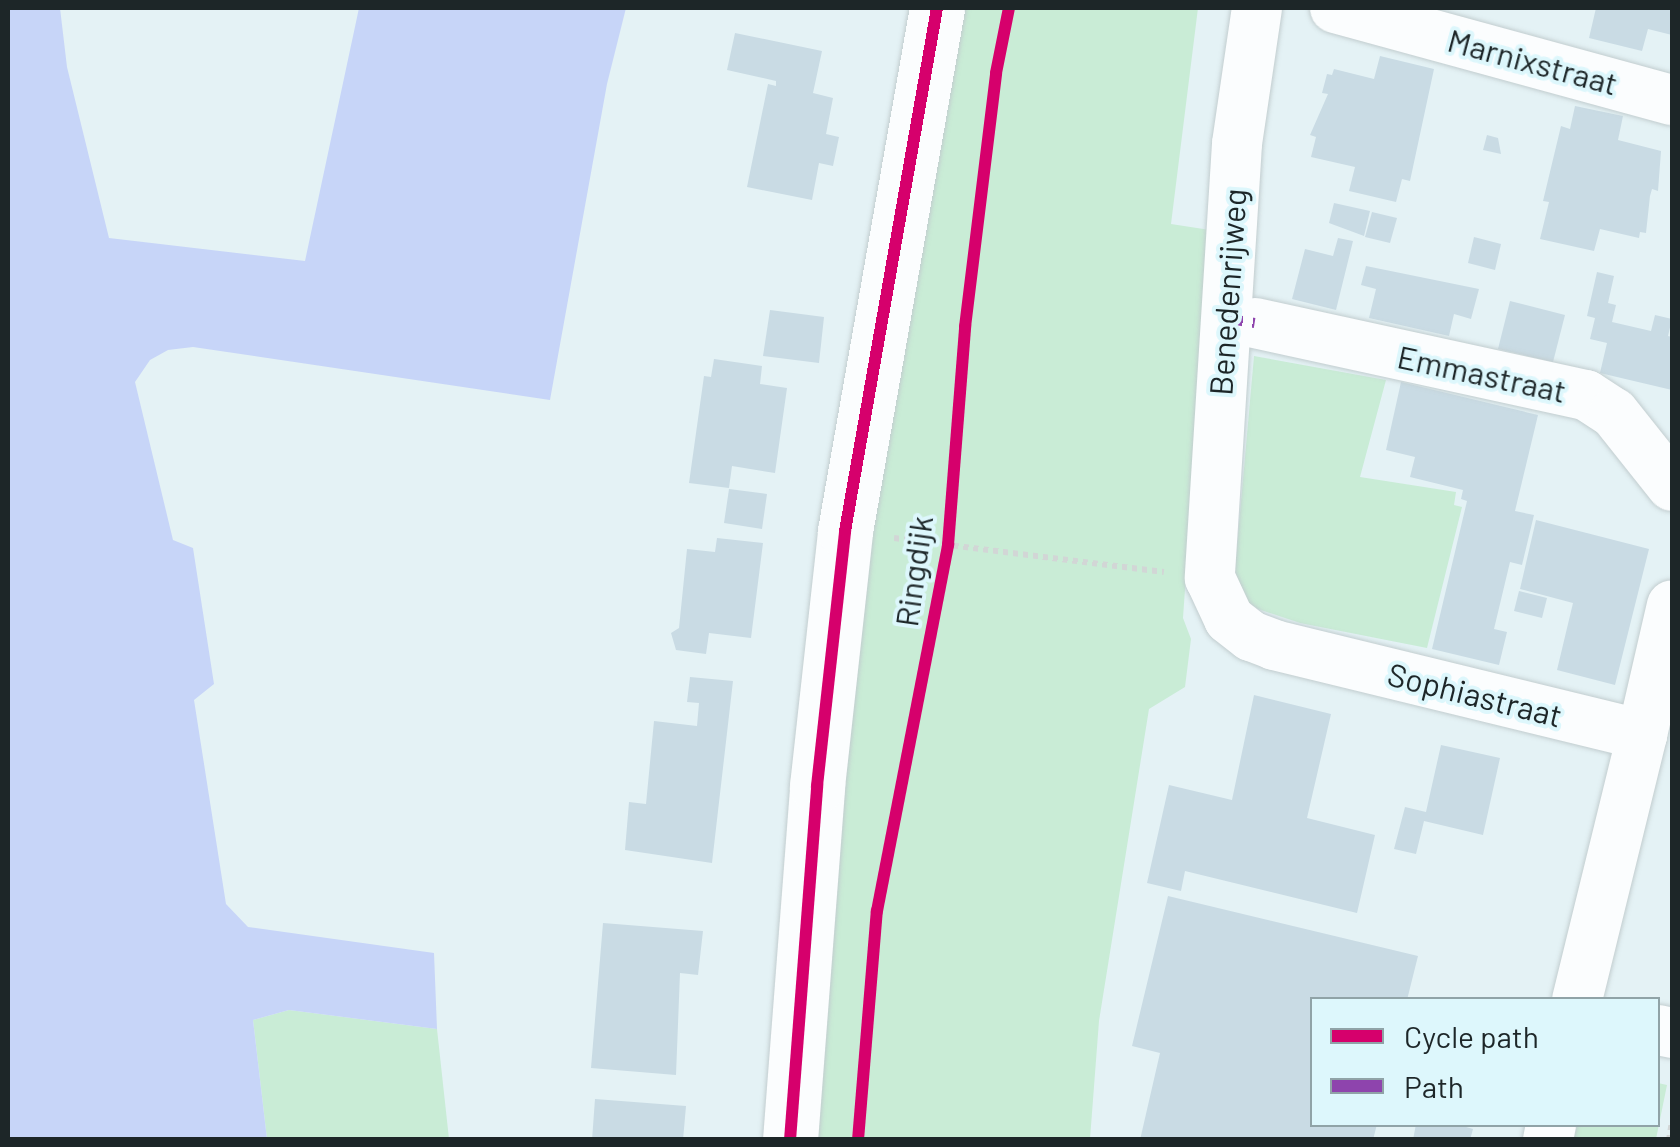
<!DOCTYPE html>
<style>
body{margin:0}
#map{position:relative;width:1680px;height:1147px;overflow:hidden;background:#e4f2f5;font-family:Barlow,sans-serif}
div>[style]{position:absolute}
.green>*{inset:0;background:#c9ecd6}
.water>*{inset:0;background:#c7d5f8}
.building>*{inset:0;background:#c9dbe4}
.path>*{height:6px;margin-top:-3px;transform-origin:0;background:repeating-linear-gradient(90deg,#d2d6d6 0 5px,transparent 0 10px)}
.roads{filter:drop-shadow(0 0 2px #c2cdcf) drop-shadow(0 0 2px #c2cdcf)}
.street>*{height:50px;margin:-25px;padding:0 25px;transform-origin:25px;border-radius:25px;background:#fbfdfe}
.secondary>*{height:55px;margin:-27.5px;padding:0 27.5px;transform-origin:27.5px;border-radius:27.5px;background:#fbfdfe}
.quiet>*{height:10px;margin-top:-5px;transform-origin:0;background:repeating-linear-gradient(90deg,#8e44ad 0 20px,transparent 0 30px)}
.cycleway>*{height:12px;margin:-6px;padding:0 6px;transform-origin:6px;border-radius:6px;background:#d6006c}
span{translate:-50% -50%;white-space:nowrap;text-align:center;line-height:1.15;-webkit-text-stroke:8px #ddf7fc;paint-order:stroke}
.street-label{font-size:32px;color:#1d2628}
.frame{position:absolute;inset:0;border:10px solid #1d2628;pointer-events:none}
.legend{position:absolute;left:1310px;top:997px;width:350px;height:130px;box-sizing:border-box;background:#ddf7fc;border:2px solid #90a3a7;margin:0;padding:12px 18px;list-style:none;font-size:30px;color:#1d2628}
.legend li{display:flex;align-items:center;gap:20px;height:50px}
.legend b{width:50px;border:2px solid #90a3a7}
</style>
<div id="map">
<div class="green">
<i style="clip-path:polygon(961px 8px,1198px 8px,1171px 224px,1210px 230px,1183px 618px,1191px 639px,1185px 687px,1149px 709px,1099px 1021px,1090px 1139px,813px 1140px,839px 806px,871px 525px)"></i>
<i style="clip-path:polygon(1254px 356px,1386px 380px,1360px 477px,1456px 492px,1454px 505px,1462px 507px,1427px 648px,1300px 623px,1258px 609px,1240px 598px,1234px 581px)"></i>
<i style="clip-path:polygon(289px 1010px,437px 1029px,449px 1139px,267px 1139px,253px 1020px)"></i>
<i style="clip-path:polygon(1658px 1083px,1667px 1085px,1656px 1139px,1574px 1139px,1577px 1125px,1658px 1124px)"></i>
</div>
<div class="water">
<i style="clip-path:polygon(8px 8px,60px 8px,67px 67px,109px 238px,305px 261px,359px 8px,626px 8px,607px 84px,550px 400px,193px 347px,168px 350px,150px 360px,135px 382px,173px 540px,193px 548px,214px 684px,194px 700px,226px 904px,248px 927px,434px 953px,437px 1029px,289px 1010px,253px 1020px,267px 1139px,8px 1139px)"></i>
</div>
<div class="building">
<i style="clip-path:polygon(1596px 8px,1672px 8px,1672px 35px,1648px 29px,1642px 51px,1589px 38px)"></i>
<i style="clip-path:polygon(735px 33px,822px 51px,813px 93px,833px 98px,826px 134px,839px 137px,833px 166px,819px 163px,812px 200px,747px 187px,768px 84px,776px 86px,776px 81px,727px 70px)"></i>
<i style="clip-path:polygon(1380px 56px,1434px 69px,1410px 181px,1402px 179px,1396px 202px,1349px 191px,1355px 167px,1311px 157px,1316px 137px,1310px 135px,1328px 94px,1322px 93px,1327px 74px,1332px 75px,1334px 69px,1374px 79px)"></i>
<i style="clip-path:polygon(1575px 106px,1623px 116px,1618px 140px,1661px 151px,1658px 191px,1652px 189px,1650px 196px,1646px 233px,1640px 232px,1639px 238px,1600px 229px,1594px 251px,1540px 239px,1549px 202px,1543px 201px,1561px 126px,1570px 129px)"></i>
<i style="clip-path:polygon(1487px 135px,1498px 138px,1501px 154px,1483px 150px)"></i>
<i style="clip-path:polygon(1334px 203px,1370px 211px,1364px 236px,1329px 223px)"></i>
<i style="clip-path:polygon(1372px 212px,1397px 218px,1390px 243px,1365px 237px)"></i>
<i style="clip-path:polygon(1474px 237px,1501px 244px,1495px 270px,1468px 263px)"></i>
<i style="clip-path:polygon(1338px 238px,1353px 241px,1336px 310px,1292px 299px,1305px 249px,1333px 256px)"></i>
<i style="clip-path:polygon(1366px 266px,1479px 289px,1471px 319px,1454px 314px,1449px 336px,1369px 318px,1376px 289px,1361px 285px)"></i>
<i style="clip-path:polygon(1597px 272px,1614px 276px,1608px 303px,1616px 305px,1612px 322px,1651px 331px,1655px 315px,1672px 319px,1668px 336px,1672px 337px,1672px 390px,1600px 373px,1607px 343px,1590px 339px,1595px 318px,1587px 316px)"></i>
<i style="clip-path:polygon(1510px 301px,1565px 315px,1553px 362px,1498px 349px)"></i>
<i style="clip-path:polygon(770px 310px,824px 317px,819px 363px,763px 356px)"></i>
<i style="clip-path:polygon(714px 359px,762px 366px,760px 384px,787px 388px,775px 473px,732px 466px,729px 488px,689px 483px,704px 376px,711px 377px)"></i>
<i style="clip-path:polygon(1401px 382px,1538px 415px,1515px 511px,1534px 515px,1522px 565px,1510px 562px,1494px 629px,1507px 632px,1499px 665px,1432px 649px,1467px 501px,1461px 499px,1463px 490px,1410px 477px,1415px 457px,1386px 450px)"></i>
<i style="clip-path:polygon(729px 489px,767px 494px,762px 529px,724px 523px)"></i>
<i style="clip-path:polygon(1536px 520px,1649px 549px,1615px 685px,1557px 670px,1573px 603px,1520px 589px)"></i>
<i style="clip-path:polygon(717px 538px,763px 543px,751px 638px,709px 633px,706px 654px,676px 650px,671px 633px,679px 628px,687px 549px,715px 552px)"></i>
<i style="clip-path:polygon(1519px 591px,1547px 598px,1542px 618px,1514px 611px)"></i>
<i style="clip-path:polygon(690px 677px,733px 681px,712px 863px,625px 850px,629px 802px,646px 804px,654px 721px,697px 726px,699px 703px,687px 702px)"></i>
<i style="clip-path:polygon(1254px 695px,1331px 714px,1307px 818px,1375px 835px,1357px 913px,1185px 871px,1181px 891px,1147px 883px,1169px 785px,1232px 800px)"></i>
<i style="clip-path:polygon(1441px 745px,1500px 758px,1483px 835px,1424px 821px,1416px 854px,1394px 849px,1405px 807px,1426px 812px)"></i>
<i style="clip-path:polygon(1168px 896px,1418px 956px,1407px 1000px,1312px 1000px,1312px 1124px,1377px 1124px,1373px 1140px,1140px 1140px,1160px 1053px,1132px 1046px)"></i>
<i style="clip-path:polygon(603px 923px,703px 931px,698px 975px,680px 973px,676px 1075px,591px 1068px)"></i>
<i style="clip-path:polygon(595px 1099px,686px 1106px,683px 1140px,592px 1140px)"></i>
<i style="clip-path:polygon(1416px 1124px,1456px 1124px,1473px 1129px,1470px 1140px,1413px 1140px)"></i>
</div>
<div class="path">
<i style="left:894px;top:538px;width:272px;rotate:7.2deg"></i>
<i style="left:1669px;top:1140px;width:19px;rotate:-81deg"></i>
</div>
<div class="roads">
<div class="street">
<i style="left:1257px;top:8px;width:137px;rotate:98.4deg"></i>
<i style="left:1237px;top:144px;width:435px;rotate:93.6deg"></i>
<i style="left:1210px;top:578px;width:45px;rotate:65.1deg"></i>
<i style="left:1229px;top:619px;width:28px;rotate:38deg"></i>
<i style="left:1251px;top:636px;width:25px;rotate:21deg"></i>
<i style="left:1274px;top:645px;width:379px;rotate:13.7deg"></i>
<i style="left:1642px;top:735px;width:133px;rotate:-77deg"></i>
<i style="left:1335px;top:8px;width:349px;rotate:15.3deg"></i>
<i style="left:1255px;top:323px;width:339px;rotate:12.3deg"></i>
<i style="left:1586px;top:395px;width:33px;rotate:33deg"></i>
<i style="left:1614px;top:413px;width:93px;rotate:51.5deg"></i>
<i style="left:1577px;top:1000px;width:273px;rotate:-76.2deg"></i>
<i style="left:1658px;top:1030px;width:14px;rotate:12deg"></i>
<i style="left:1548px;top:1140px;width:16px;rotate:-79deg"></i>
</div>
<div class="secondary">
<i style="left:790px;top:1140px;width:355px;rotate:-85.6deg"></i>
<i style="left:817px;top:786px;width:257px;rotate:-83.7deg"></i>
<i style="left:845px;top:531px;width:531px;rotate:-80.02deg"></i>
</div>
</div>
<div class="quiet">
<i style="left:1223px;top:318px;width:32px;rotate:9deg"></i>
</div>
<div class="cycleway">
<i style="left:790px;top:1140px;width:355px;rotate:-85.6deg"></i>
<i style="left:817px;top:786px;width:257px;rotate:-83.7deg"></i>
<i style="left:845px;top:531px;width:531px;rotate:-80.02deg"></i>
<i style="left:858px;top:1140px;width:230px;rotate:-85.3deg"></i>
<i style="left:877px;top:911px;width:373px;rotate:-79deg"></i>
<i style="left:948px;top:545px;width:219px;rotate:-85.5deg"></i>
<i style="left:965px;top:327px;width:256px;rotate:-83deg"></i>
<i style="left:996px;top:73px;width:66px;rotate:-78.7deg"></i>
</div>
<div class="street-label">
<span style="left:1533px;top:61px;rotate:15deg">Marnixstraat</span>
<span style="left:1227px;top:292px;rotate:-86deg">Benedenrijweg</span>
<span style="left:1482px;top:373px;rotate:12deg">Emmastraat</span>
<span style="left:913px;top:571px;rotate:-82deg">Ringdijk</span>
<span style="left:1475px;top:694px;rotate:14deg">Sophiastraat</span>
</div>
<div class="frame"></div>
<ul class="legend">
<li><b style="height:12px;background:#d6006c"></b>Cycle path</li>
<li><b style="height:12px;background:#8e44ad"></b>Path</li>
</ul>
</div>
